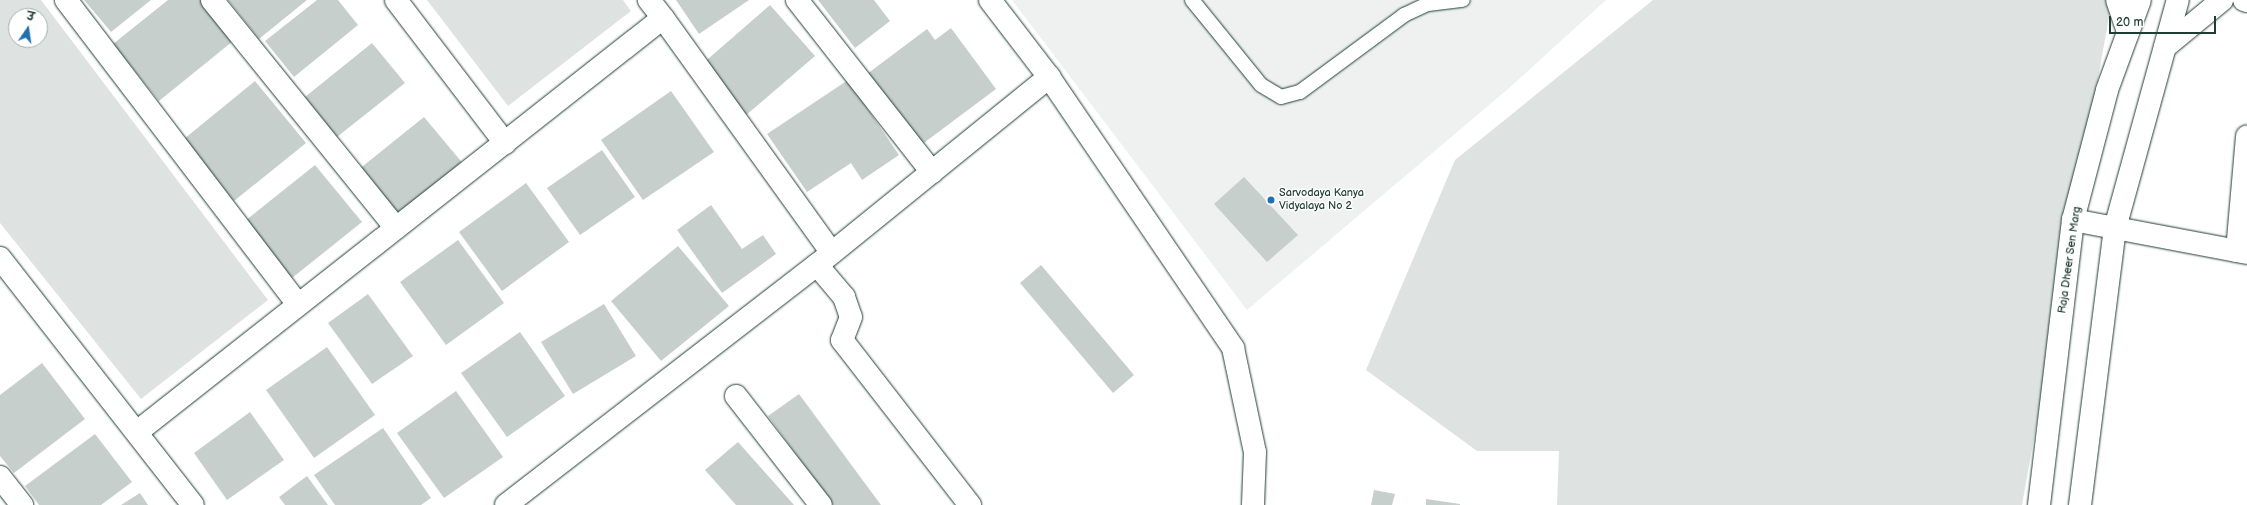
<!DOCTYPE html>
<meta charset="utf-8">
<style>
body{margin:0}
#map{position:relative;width:2247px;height:505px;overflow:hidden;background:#fff;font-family:"Balsamiq Sans","Playpen Sans Deva",sans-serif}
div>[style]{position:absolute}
.built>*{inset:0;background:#eef1f0}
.green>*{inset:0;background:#dee3e2}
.building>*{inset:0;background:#c7cfcc}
.roads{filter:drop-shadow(0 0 1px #1f3d34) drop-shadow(0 0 1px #1f3d34)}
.service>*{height:14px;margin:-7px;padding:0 7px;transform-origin:7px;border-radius:7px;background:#fff}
.minor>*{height:22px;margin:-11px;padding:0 11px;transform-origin:11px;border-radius:11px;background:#fff}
.tertiary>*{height:22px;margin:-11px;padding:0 11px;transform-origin:11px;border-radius:11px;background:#fff}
.dots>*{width:11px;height:11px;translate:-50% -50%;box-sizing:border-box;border:2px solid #fff;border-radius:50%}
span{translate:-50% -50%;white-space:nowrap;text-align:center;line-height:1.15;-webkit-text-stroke:3px #fff;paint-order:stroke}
.poi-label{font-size:11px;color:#1f3d34}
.left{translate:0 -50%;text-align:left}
.street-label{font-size:11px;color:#1f3d34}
.north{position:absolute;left:8px;top:8px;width:40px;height:40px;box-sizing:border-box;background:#fff;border:1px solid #a5b1ae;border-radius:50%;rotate:13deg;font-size:11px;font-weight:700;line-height:16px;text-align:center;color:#1f3d34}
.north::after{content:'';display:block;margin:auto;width:14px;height:18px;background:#1f6fb2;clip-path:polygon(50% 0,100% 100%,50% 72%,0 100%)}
.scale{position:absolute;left:2109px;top:16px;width:107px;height:18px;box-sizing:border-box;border:2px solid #1f3d34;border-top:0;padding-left:5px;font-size:12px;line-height:14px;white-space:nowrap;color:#1f3d34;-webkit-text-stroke:3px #fff;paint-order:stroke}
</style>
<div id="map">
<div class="built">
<i style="clip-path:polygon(1012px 0,1606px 0,1508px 89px,1247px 310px)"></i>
</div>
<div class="green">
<i style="clip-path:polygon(evenodd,0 0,41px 0,268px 300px,141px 399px,0 223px,0 0,16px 16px,40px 16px,40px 40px,16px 40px,16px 16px)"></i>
<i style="clip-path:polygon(427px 0,623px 0,631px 11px,508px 106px)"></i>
<i style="clip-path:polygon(1653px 0,2112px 0,2022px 505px,1557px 505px,1559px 451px,1477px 451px,1366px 370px,1455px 160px)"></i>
</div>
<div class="building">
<i style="clip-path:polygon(84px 0,151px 0,111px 32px)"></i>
<i style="clip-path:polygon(168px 0,208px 0,238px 37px,159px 101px,113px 44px)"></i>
<i style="clip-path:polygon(228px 0,307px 0,259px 39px)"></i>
<i style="clip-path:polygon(317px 0,338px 0,358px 25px,294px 77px,265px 41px)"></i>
<i style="clip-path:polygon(676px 0,749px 0,699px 34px)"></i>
<i style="clip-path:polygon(818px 0,874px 0,890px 21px,855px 48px)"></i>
<i style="clip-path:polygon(770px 5px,815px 56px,745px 116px,701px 65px)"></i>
<i style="clip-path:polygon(951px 28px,996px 89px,921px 145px,867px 74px,927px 29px,935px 40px)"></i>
<i style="clip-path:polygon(372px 43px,405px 83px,337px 137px,305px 97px)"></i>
<i style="clip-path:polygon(848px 80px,899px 155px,862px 180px,851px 163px,807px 192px,767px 134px)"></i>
<i style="clip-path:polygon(255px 81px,306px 143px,234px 201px,184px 139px)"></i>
<i style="clip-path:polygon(671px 91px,714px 152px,643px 200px,601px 140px)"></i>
<i style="clip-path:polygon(424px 117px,465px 166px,398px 220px,358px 170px)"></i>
<i style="clip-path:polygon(602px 150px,635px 197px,580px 235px,547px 188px)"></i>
<i style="clip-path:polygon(315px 165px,362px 222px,292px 278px,245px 221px)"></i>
<i style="clip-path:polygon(1244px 177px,1298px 235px,1267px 262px,1214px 204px)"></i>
<i style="clip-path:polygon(526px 183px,569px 242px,502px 291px,459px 232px)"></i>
<i style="clip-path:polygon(711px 205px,742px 249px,763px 235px,776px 254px,722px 293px,677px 230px)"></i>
<i style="clip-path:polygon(458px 240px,504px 303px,446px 345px,400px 282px)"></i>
<i style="clip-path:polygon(678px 246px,729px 306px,661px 361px,611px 301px)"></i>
<i style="clip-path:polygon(1041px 265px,1134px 375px,1113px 393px,1020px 283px)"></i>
<i style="clip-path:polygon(368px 294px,413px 356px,372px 384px,328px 323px)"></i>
<i style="clip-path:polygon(604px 304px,636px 356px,573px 394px,541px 342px)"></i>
<i style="clip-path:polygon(520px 332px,565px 396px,507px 437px,461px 373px)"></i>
<i style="clip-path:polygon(327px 347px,375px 415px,314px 458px,266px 390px)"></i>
<i style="clip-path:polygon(42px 363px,85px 419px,14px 473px,0 456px,0 395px)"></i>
<i style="clip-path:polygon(456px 391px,503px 457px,444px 498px,397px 433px)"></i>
<i style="clip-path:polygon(799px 394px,881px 505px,833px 505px,768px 416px)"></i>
<i style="clip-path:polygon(250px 412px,284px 460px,227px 500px,194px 453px)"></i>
<i style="clip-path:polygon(383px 428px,431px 498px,421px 505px,335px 505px,314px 475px)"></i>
<i style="clip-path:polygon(95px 434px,132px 482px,101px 505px,39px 505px,25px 486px)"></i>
<i style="clip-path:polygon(738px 442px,794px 505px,736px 505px,705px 470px)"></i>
<i style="clip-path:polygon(307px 476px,328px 505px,285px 505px,279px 497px)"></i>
<i style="clip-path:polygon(1374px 490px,1395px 494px,1392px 505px,1371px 505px)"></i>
<i style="clip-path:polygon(140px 493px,148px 505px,121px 505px)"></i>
<i style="clip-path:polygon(1426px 499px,1460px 504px,1460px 505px,1426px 505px)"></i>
</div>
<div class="roads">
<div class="service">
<i style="left:1192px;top:0;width:109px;rotate:50.9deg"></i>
<i style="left:1261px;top:85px;width:23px;rotate:31deg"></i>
<i style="left:1281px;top:97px;width:20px;rotate:-15deg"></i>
<i style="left:1300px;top:92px;width:129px;rotate:-36.5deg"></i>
<i style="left:1404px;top:15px;width:26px;rotate:-25deg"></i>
<i style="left:1428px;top:4px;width:35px;rotate:-7deg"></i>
</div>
<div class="minor">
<i style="left:66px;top:0;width:383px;rotate:52.7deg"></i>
<i style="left:212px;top:0;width:293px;rotate:51.1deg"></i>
<i style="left:396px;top:0;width:180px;rotate:52.7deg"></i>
<i style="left:797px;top:0;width:219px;rotate:51.9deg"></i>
<i style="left:990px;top:0;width:97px;rotate:52.5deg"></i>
<i style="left:1049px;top:77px;width:328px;rotate:55.8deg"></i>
<i style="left:1233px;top:348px;width:106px;rotate:78.1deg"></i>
<i style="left:1255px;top:452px;width:53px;rotate:92.2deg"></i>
<i style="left:663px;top:18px;width:289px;rotate:54.3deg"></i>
<i style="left:2073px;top:220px;width:177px;rotate:10.7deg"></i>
<i style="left:2237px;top:251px;width:115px;rotate:-85deg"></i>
<i style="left:0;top:258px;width:313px;rotate:52deg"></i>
<i style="left:817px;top:265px;width:42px;rotate:49.8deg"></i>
<i style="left:844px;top:297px;width:21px;rotate:71deg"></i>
<i style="left:851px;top:317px;width:25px;rotate:111deg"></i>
<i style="left:842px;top:340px;width:209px;rotate:52.2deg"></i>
<i style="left:736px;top:396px;width:138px;rotate:52.1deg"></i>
<i style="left:137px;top:432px;width:669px;rotate:-38.21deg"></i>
<i style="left:663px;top:18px;width:23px;rotate:-128deg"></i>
<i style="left:0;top:477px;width:36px;rotate:52deg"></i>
<i style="left:506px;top:505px;width:393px;rotate:-37.7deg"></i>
<i style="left:817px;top:265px;width:299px;rotate:-39deg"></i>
</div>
<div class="tertiary">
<i style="left:2117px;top:0;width:34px;rotate:71deg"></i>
<i style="left:2244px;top:0;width:3px;rotate:18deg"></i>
<i style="left:2165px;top:47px;width:74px;rotate:-39.5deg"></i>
<i style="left:2039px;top:505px;width:287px;rotate:-83.2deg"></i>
<i style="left:2073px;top:220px;width:134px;rotate:-75.3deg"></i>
<i style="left:2107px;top:90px;width:96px;rotate:-69.9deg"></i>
<i style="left:2080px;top:505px;width:279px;rotate:-82.8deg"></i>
<i style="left:2115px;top:228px;width:237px;rotate:-74.6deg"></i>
</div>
</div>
<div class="dots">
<i style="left:1271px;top:200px;background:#1f6fb2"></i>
</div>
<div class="poi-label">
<span class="left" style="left:1279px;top:200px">Sarvodaya Kanya<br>Vidyalaya No 2</span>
</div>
<div class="street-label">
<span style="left:2070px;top:260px;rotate:-82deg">Raja Dheer Sen Marg</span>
</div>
<div class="north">उ</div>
<div class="scale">20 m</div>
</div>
